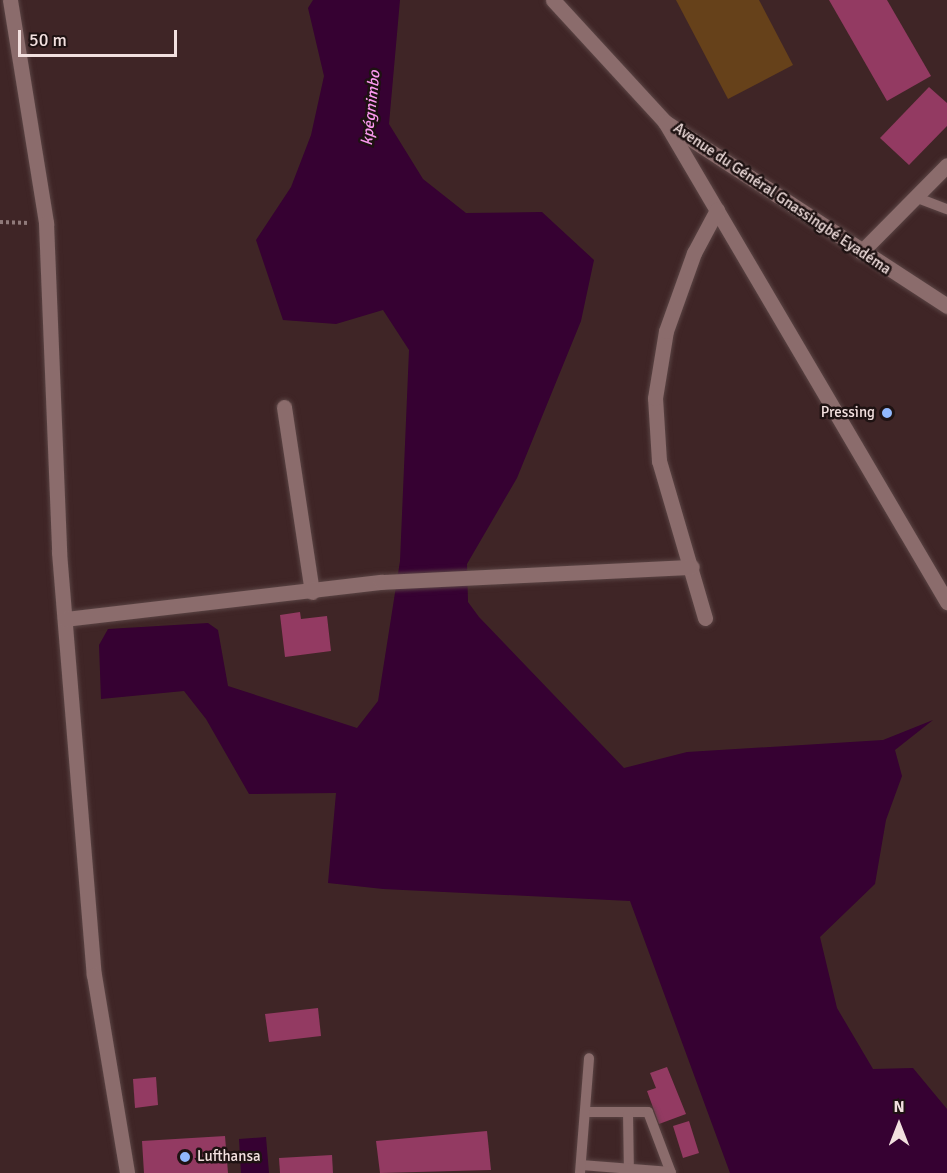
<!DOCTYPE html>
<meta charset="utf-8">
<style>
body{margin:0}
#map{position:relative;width:947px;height:1173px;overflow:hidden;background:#3f2526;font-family:Signika,sans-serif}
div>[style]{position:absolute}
.green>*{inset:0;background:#66411a}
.water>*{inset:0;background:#360132}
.building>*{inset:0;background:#933a62}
.path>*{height:4px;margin-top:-2px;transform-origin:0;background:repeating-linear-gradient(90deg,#907a7a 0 3px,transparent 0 6px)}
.roads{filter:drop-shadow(0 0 2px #5a4444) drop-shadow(0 0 2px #5a4444)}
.service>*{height:10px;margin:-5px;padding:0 5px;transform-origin:5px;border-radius:5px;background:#8b6c6c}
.minor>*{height:15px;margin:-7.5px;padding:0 7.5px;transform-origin:7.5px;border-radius:7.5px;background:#8b6c6c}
.secondary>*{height:15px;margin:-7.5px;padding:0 7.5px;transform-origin:7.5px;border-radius:7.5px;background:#8b6c6c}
.dots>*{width:16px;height:16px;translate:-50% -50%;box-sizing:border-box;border:3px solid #1e1212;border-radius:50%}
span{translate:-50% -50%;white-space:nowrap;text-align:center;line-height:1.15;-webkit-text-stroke:5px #1e1212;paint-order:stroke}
.street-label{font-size:15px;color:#f2e0df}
.poi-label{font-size:15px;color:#f2e0df}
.right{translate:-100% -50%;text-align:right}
.left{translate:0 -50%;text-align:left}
.water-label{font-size:16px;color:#fb99ef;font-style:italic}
.north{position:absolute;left:869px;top:1095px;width:60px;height:60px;-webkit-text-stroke:4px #1e1212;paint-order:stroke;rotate:0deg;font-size:16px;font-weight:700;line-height:24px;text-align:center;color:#f2e0df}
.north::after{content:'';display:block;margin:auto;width:21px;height:27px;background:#f2e0df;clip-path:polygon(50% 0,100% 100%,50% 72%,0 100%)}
.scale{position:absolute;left:18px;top:30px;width:159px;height:27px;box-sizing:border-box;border:3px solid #f2e0df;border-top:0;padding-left:8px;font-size:18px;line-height:21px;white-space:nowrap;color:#f2e0df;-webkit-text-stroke:4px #1e1212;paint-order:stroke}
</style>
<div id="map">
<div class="green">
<i style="clip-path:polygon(676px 0,759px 0,793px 65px,728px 99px)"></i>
</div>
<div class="water">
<i style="clip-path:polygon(313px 0,400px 0,389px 124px,423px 179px,466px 213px,542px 212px,594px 260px,581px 321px,517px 478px,467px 564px,468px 602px,479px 617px,624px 768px,687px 752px,883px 740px,933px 720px,895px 750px,902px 776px,886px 820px,875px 884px,820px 937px,837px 1008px,873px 1069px,913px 1068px,947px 1109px,947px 1173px,730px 1173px,630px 901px,383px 889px,328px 883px,336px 793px,249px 794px,206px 719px,184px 691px,101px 699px,99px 645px,108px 629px,208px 623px,218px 630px,228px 686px,357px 728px,378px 701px,400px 561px,409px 350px,383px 310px,336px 324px,283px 320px,256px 240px,291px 187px,311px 135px,324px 76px,308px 8px)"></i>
<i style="clip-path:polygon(266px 1137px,269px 1173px,241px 1173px,239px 1139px)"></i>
</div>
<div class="building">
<i style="clip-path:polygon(829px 0,887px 0,931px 76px,887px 101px)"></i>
<i style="clip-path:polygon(929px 87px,947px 103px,947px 126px,909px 165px,880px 138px)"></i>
<i style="clip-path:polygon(300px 612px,301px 619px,327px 616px,331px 651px,285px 657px,280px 615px)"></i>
<i style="clip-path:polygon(318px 1008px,321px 1036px,269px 1042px,265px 1014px)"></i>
<i style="clip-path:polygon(667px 1067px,686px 1114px,659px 1124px,647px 1091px,656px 1088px,650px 1073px)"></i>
<i style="clip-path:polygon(156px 1077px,158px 1105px,135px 1108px,133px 1079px)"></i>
<i style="clip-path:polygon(689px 1121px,699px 1153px,683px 1158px,673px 1126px)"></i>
<i style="clip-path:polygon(487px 1131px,491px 1170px,380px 1173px,376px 1141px)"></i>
<i style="clip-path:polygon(225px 1136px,228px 1173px,144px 1173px,142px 1141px)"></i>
<i style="clip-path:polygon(332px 1155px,333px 1173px,280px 1173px,279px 1158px)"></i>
</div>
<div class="path">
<i style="left:0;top:222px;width:29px;rotate:2deg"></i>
</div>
<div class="roads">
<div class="service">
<i style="left:915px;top:197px;width:34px;rotate:21deg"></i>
<i style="left:585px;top:1112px;width:63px"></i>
<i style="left:648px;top:1112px;width:65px;rotate:69.3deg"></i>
<i style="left:628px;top:1112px;width:61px;rotate:89.1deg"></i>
<i style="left:581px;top:1165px;width:90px;rotate:4.4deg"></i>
<i style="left:580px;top:1173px;width:115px;rotate:-85.5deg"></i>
</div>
<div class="minor">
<i style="left:10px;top:0;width:226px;rotate:80.8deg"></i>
<i style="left:46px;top:223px;width:329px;rotate:87.7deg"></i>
<i style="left:59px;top:552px;width:424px;rotate:85.3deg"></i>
<i style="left:94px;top:975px;width:201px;rotate:80.5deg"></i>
<i style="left:665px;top:122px;width:557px;rotate:59.57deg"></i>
<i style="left:861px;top:252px;width:122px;rotate:-45.3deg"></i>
<i style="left:284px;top:407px;width:187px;rotate:81.4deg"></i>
<i style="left:705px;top:618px;width:164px;rotate:-106.3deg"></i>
<i style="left:659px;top:461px;width:63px;rotate:-93.6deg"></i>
<i style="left:655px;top:398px;width:68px;rotate:-80.7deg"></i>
<i style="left:666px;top:331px;width:83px;rotate:-70.3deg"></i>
<i style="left:694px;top:253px;width:49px;rotate:-61.9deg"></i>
<i style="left:65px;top:619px;width:318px;rotate:-6.7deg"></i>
<i style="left:381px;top:582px;width:311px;rotate:-2.8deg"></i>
</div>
<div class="secondary">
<i style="left:553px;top:0;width:166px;rotate:47.4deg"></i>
<i style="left:665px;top:122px;width:337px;rotate:33.1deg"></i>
</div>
</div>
<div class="dots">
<i style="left:887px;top:413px;background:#91b8fd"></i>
<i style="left:185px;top:1157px;background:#91b8fd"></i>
</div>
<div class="street-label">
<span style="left:782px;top:199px;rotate:34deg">Avenue du Général Gnassingbé Eyadéma</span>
</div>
<div class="poi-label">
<span class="right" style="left:875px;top:413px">Pressing</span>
<span class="left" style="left:197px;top:1157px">Lufthansa</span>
</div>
<div class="water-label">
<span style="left:371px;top:108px;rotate:-84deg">kpégnimbo</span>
</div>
<div class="north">N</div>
<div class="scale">50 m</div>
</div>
